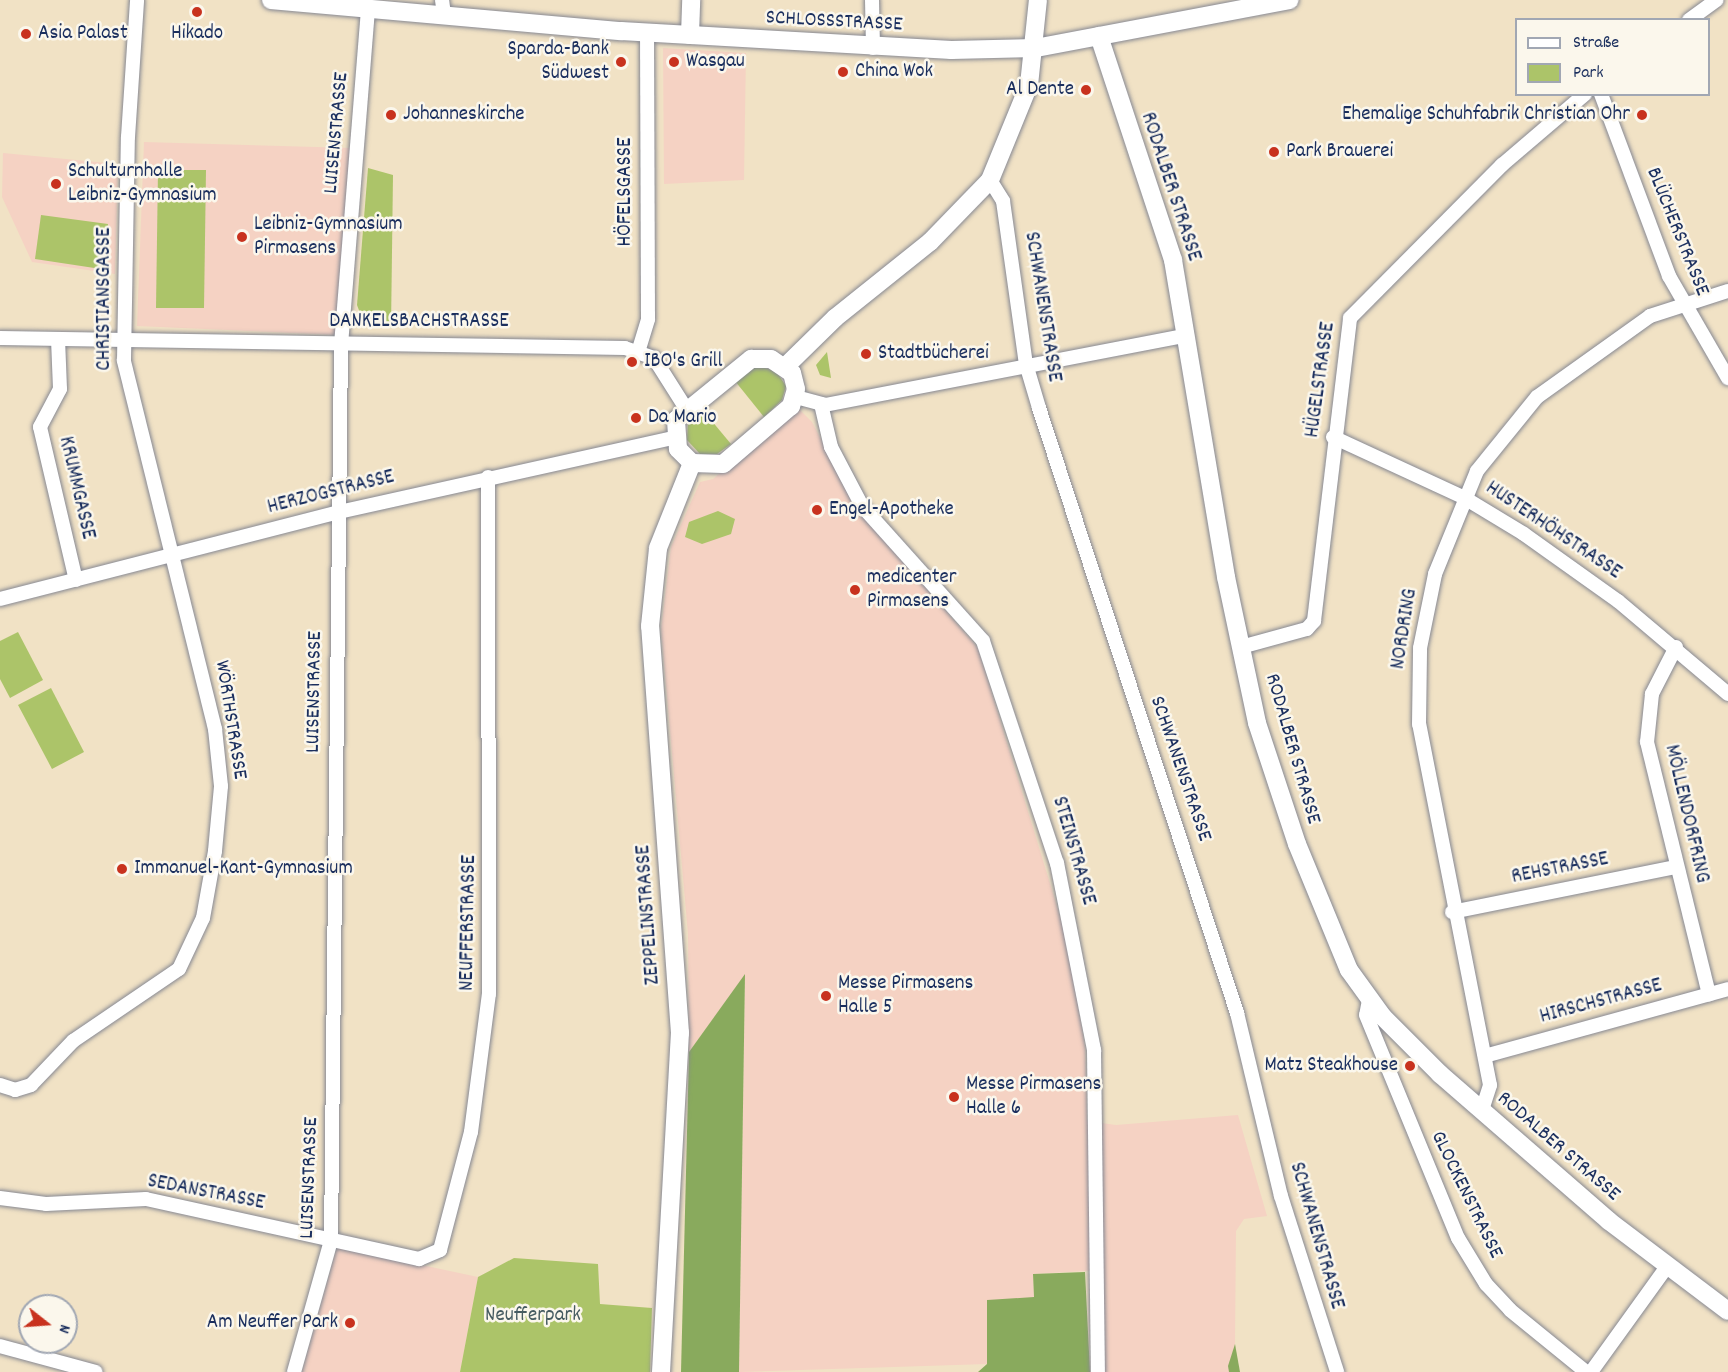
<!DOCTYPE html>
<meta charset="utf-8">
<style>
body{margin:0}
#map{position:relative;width:1728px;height:1372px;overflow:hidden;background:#f1e2c5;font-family:Dekko,sans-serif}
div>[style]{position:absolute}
.built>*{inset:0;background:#f5d2c3}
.green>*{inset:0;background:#acc469}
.forest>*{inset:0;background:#89aa5d}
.roads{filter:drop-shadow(0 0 2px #868892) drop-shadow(0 0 2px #868892)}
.street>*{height:14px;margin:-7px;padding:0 7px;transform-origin:7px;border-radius:7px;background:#fff}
.secondary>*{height:18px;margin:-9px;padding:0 9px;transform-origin:9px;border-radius:9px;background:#fff}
.dots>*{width:16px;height:16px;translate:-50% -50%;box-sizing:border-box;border:3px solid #fbf7ec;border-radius:50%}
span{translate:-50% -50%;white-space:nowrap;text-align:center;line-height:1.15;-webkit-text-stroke:5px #fbf7ec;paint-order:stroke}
.street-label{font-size:21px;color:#1b2f5e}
.poi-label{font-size:21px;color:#1b2f5e}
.left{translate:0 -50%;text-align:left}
.right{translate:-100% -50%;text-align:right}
.park-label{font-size:21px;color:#465c61}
.legend{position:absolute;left:1515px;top:18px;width:195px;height:78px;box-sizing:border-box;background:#fbf7ec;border:2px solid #a1a7b3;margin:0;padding:8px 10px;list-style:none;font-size:18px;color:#1b2f5e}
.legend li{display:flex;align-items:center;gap:12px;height:30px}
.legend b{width:30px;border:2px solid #a1a7b3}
.north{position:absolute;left:18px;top:1294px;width:60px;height:60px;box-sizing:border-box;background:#fbf7ec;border:2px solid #a1a7b3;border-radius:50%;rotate:107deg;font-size:16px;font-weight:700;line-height:24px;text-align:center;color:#1b2f5e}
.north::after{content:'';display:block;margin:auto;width:21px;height:27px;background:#c8321e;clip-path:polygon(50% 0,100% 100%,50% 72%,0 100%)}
</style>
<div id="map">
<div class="built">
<i style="clip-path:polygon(663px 48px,746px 53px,744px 180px,664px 184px)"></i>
<i style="clip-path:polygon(144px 142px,352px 148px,337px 335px,137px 326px)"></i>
<i style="clip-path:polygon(3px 153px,118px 164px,115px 274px,32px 262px,2px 197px)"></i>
<i style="clip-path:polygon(797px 407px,812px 422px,860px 513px,978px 648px,1067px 939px,1085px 1047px,1087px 1121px,1116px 1125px,1238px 1115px,1267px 1216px,1244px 1219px,1236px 1231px,1235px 1344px,1229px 1372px,1105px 1372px,1103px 1270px,1033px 1274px,1034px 1297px,987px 1364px,739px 1372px,745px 976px,689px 1052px,688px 934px,661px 629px,671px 547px,700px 482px,713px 479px)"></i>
<i style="clip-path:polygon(337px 1247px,478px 1277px,460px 1372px,302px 1372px)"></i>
</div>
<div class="green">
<i style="clip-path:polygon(368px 168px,393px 175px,391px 328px,365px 326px,357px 305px)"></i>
<i style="clip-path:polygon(158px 170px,206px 170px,204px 308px,156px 308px)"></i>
<i style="clip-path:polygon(41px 215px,108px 224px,101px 269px,35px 259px)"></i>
<i style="clip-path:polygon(827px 352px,831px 378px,820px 375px,816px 365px)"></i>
<i style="clip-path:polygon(757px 366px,776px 371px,786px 386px,782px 400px,764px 417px,735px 381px)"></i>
<i style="clip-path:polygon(701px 408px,731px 444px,717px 454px,700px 454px,687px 440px,688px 421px)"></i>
<i style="clip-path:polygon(718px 511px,735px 519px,731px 534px,702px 544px,685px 537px,689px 522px)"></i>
<i style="clip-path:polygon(18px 632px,43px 680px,10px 698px,0 679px,0 641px)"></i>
<i style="clip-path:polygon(51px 688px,84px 752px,52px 769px,18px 705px)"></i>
<i style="clip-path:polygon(514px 1258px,598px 1264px,600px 1304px,652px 1308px,650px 1372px,460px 1372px,478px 1277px)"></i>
</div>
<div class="forest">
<i style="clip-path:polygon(745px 974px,739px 1372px,681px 1372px,689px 1052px)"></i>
<i style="clip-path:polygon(1085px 1272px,1090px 1372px,978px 1372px,987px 1364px,987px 1300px,1034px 1297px,1033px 1274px)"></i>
<i style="clip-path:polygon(1235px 1344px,1240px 1372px,1229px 1372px,1228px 1366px)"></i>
</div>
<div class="roads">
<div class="street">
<i style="left:442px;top:0;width:15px;rotate:82deg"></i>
<i style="left:872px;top:0;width:48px;rotate:88.8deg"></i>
<i style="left:1689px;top:20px;width:34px;rotate:-36deg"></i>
<i style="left:1601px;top:94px;width:194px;rotate:69.5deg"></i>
<i style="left:1669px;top:276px;width:118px;rotate:60deg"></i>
<i style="left:990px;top:180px;width:25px;rotate:58deg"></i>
<i style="left:1003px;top:201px;width:165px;rotate:82deg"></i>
<i style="left:1026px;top:364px;width:46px;rotate:73.5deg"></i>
<i style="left:1039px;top:408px;width:637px;rotate:71.88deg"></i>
<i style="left:1237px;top:1013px;width:188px;rotate:76.5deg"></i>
<i style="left:1281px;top:1196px;width:185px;rotate:72.3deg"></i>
<i style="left:0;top:338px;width:625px;rotate:0.92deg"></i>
<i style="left:625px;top:348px;width:31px;rotate:19deg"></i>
<i style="left:654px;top:358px;width:58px;rotate:57.7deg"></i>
<i style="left:58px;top:339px;width:50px;rotate:87.7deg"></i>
<i style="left:60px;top:389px;width:43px;rotate:117.8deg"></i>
<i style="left:40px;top:427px;width:157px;rotate:76.8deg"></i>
<i style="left:639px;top:349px;width:31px;rotate:-73deg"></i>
<i style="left:648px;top:319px;width:286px;rotate:-90.2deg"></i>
<i style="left:796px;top:397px;width:30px;rotate:15deg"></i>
<i style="left:825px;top:405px;width:367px;rotate:-10.9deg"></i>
<i style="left:821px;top:404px;width:44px;rotate:76.9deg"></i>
<i style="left:831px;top:447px;width:67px;rotate:62.3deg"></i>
<i style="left:862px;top:506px;width:181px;rotate:48.1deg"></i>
<i style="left:983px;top:641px;width:234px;rotate:71.6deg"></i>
<i style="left:1057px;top:863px;width:191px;rotate:78.8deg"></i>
<i style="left:1094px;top:1050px;width:322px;rotate:89.3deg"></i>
<i style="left:1333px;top:437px;width:143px;rotate:24.8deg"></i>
<i style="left:1463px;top:497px;width:71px;rotate:31.2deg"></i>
<i style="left:1524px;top:534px;width:115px;rotate:35.5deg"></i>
<i style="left:1618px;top:601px;width:144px;rotate:40.2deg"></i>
<i style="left:0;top:599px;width:350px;rotate:-14.4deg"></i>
<i style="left:339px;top:512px;width:343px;rotate:-12.5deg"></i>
<i style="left:1241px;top:647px;width:68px;rotate:-15.3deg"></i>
<i style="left:1307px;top:629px;width:11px;rotate:-49deg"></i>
<i style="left:1314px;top:621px;width:305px;rotate:-83.2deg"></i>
<i style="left:1350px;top:318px;width:216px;rotate:-45.2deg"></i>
<i style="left:1502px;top:165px;width:109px;rotate:-40.5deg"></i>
<i style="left:1676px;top:647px;width:53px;rotate:117.1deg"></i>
<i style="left:1652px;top:694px;width:48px;rotate:95.9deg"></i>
<i style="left:1647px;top:742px;width:260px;rotate:76.2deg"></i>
<i style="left:1452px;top:912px;width:228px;rotate:-11.4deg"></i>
<i style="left:1369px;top:1000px;width:15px;rotate:101deg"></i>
<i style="left:1366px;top:1015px;width:241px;rotate:67.6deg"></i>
<i style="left:1458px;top:1238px;width:54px;rotate:58.7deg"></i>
<i style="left:1486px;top:1284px;width:35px;rotate:47deg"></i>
<i style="left:1510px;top:1310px;width:98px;rotate:39.2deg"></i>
<i style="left:1485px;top:1056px;width:252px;rotate:-15.4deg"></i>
<i style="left:0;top:1085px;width:16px;rotate:18deg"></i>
<i style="left:15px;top:1090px;width:17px;rotate:-17deg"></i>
<i style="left:31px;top:1085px;width:61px;rotate:-46.3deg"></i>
<i style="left:73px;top:1041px;width:128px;rotate:-34.2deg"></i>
<i style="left:179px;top:969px;width:56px;rotate:-64.8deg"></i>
<i style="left:203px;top:918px;width:68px;rotate:-79.8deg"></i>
<i style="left:215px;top:851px;width:65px;rotate:-84.7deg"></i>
<i style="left:221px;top:786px;width:57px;rotate:-96deg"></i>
<i style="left:215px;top:729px;width:380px;rotate:-103.9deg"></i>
<i style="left:124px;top:360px;width:223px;rotate:-89deg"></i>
<i style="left:128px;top:137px;width:137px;rotate:-86.2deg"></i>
<i style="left:1482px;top:1110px;width:26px;rotate:-72deg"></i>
<i style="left:1490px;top:1085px;width:368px;rotate:-101.1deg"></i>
<i style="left:1419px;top:724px;width:76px;rotate:-89.2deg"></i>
<i style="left:1420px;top:648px;width:76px;rotate:-78.5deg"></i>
<i style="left:1435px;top:574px;width:111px;rotate:-67.8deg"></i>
<i style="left:1477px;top:471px;width:95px;rotate:-51deg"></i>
<i style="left:1537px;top:397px;width:139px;rotate:-35.6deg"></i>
<i style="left:1650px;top:316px;width:82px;rotate:-17.8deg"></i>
<i style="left:0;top:1198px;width:46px;rotate:7.4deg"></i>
<i style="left:46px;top:1204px;width:100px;rotate:-2.9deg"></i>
<i style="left:146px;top:1199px;width:280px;rotate:12.4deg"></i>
<i style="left:419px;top:1259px;width:23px;rotate:-23deg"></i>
<i style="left:440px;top:1250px;width:122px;rotate:-75.3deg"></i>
<i style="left:471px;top:1132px;width:139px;rotate:-82.6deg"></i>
<i style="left:489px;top:994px;width:517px;rotate:-90.11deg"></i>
<i style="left:0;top:1346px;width:99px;rotate:15.2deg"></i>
<i style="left:294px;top:1372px;width:137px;rotate:-74.3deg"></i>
<i style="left:331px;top:1240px;width:895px;rotate:-89.36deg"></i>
<i style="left:341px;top:345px;width:337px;rotate:-85.4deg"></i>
<i style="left:1591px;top:1372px;width:128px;rotate:-54.2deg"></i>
</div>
<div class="secondary">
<i style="left:271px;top:0;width:351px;rotate:5.1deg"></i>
<i style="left:621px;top:31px;width:331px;rotate:3.3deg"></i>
<i style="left:951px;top:50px;width:85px;rotate:-1.3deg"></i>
<i style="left:1036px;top:48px;width:258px;rotate:-10.7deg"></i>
<i style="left:690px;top:35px;width:35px;rotate:-88deg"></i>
<i style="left:1099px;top:36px;width:236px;rotate:71.7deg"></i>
<i style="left:1173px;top:260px;width:321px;rotate:80.5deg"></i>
<i style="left:1226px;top:577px;width:149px;rotate:78deg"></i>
<i style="left:1257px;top:723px;width:127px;rotate:71.7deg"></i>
<i style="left:1297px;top:844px;width:136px;rotate:67.6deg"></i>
<i style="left:1349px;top:970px;width:58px;rotate:54.1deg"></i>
<i style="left:1383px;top:1017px;width:81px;rotate:45deg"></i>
<i style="left:1440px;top:1074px;width:224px;rotate:41deg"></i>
<i style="left:1609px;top:1221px;width:149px;rotate:37.1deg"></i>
<i style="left:751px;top:359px;width:20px"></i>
<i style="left:771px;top:359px;width:25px;rotate:34deg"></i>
<i style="left:792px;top:373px;width:16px;rotate:76deg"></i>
<i style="left:796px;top:389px;width:18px;rotate:106deg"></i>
<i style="left:791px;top:406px;width:89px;rotate:139.5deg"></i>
<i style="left:723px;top:464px;width:31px;rotate:-178deg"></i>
<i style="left:692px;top:463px;width:20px;rotate:-135deg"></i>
<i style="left:678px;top:449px;width:29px;rotate:-94deg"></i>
<i style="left:676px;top:420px;width:97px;rotate:-39.1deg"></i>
<i style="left:786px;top:366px;width:69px;rotate:-44.4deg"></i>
<i style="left:835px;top:318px;width:122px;rotate:-38.7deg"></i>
<i style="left:930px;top:242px;width:86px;rotate:-45.9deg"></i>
<i style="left:990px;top:180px;width:103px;rotate:-67.7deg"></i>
<i style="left:1029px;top:85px;width:85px;rotate:-84deg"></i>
<i style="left:661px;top:1372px;width:340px;rotate:-86.8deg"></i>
<i style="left:680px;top:1033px;width:408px;rotate:-94.2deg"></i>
<i style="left:650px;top:626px;width:78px;rotate:-84.1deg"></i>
<i style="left:658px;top:548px;width:92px;rotate:-68.2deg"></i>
</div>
</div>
<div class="dots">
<i style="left:197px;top:12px;background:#c8321e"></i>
<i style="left:26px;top:34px;background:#c8321e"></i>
<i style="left:621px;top:62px;background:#c8321e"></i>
<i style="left:674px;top:62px;background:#c8321e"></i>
<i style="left:843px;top:72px;background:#c8321e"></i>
<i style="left:1086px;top:90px;background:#c8321e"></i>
<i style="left:391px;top:115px;background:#c8321e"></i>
<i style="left:1642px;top:115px;background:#c8321e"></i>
<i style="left:1274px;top:152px;background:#c8321e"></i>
<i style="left:56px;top:184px;background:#c8321e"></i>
<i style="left:242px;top:237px;background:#c8321e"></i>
<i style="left:866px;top:354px;background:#c8321e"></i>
<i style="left:632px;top:362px;background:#c8321e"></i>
<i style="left:636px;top:418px;background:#c8321e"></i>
<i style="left:817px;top:510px;background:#c8321e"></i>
<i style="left:855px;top:590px;background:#c8321e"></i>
<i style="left:122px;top:869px;background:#c8321e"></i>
<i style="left:826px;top:996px;background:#c8321e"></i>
<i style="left:1410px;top:1066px;background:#c8321e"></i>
<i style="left:954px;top:1097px;background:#c8321e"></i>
<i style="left:350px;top:1323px;background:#c8321e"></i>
</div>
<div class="street-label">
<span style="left:834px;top:22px;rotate:3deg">SCHLOSSSTRASSE</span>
<span style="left:337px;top:133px;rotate:-85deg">LUISENSTRASSE</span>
<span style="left:1170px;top:187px;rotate:72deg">RODALBER STRASSE</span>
<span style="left:626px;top:192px;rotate:-90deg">HÖFELSGASSE</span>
<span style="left:1677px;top:232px;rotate:68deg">BLÜCHERSTRASSE</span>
<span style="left:105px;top:299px;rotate:-90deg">CHRISTIANSGASSE</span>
<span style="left:1042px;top:307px;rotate:81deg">SCHWANENSTRASSE</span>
<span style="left:419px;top:322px">DANKELSBACHSTRASSE</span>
<span style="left:1321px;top:380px;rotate:-82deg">HÜGELSTRASSE</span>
<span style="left:76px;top:488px;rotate:77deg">KRUMMGASSE</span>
<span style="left:331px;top:493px;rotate:-14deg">HERZOGSTRASSE</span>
<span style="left:1553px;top:531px;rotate:34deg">HUSTERHÖHSTRASSE</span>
<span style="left:1405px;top:629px;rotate:-81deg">NORDRING</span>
<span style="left:315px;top:692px;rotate:-89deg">LUISENSTRASSE</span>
<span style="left:230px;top:720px;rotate:81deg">WÖRTHSTRASSE</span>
<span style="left:1292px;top:749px;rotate:74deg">RODALBER STRASSE</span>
<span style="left:1180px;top:769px;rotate:71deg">SCHWANENSTRASSE</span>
<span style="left:1686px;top:814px;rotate:77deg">MÖLLENDORFRING</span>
<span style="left:1073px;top:851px;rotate:74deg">STEINSTRASSE</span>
<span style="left:1560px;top:869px;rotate:-11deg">REHSTRASSE</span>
<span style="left:649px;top:915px;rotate:-94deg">ZEPPELINSTRASSE</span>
<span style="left:469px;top:923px;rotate:-89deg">NEUFFERSTRASSE</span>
<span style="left:1601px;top:1002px;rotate:-15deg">HIRSCHSTRASSE</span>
<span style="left:1558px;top:1147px;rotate:41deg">RODALBER STRASSE</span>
<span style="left:310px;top:1178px;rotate:-88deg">LUISENSTRASSE</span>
<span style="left:206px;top:1193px;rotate:11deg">SEDANSTRASSE</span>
<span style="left:1466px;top:1195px;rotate:64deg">GLOCKENSTRASSE</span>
<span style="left:1316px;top:1236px;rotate:74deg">SCHWANENSTRASSE</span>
</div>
<div class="poi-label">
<span class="left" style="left:38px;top:34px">Asia Palast</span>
<span style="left:197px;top:34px">Hikado</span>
<span class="right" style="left:609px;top:62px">Sparda-Bank<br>Südwest</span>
<span class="left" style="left:686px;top:62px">Wasgau</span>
<span class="left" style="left:855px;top:72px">China Wok</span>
<span class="right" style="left:1074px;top:90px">Al Dente</span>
<span class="left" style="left:403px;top:115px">Johanneskirche</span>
<span class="right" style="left:1630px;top:115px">Ehemalige Schuhfabrik Christian Ohr</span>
<span class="left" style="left:1286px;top:152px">Park Brauerei</span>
<span class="left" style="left:68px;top:184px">Schulturnhalle<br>Leibniz-Gymnasium</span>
<span class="left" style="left:254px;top:237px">Leibniz-Gymnasium<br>Pirmasens</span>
<span class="left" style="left:878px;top:354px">Stadtbücherei</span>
<span class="left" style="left:644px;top:362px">IBO's Grill</span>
<span class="left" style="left:648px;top:418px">Da Mario</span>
<span class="left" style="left:829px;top:510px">Engel-Apotheke</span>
<span class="left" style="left:867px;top:590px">medicenter<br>Pirmasens</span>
<span class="left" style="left:134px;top:869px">Immanuel-Kant-Gymnasium</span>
<span class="left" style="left:838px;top:996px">Messe Pirmasens<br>Halle 5</span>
<span class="right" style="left:1398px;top:1066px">Matz Steakhouse</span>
<span class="left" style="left:966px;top:1097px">Messe Pirmasens<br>Halle 6</span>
<span class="right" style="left:338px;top:1323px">Am Neuffer Park</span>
</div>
<div class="park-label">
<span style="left:533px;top:1316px">Neufferpark</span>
</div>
<ul class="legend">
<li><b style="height:8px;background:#fff"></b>Straße</li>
<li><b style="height:16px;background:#acc469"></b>Park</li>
</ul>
<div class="north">N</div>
</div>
